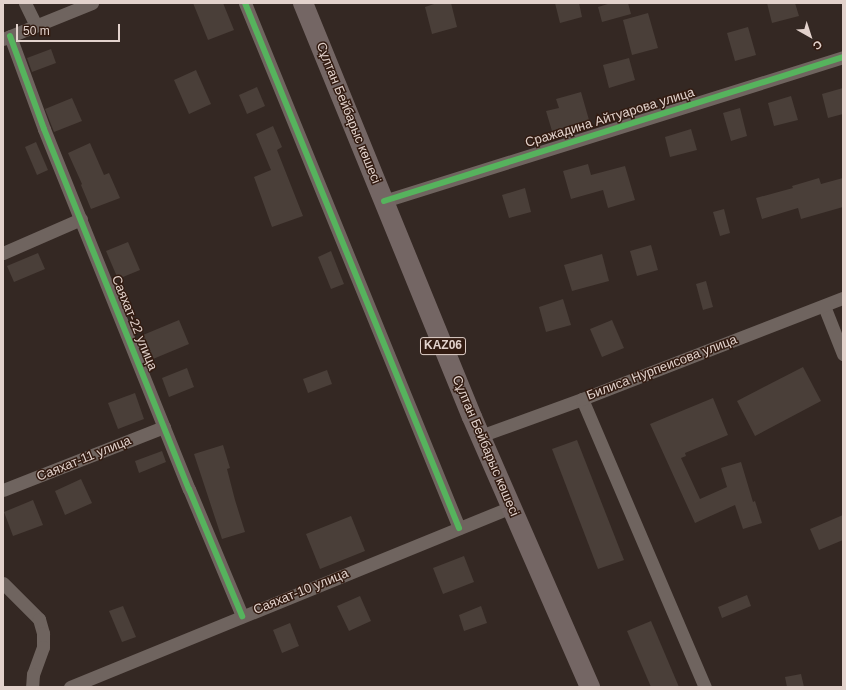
<!DOCTYPE html>
<meta charset="utf-8">
<style>
body{margin:0}
#map{position:relative;width:846px;height:690px;overflow:hidden;background:#342823;font-family:Arial,sans-serif}
div>[style]{position:absolute}
.building>*{inset:0;background:#4a3f39}
.minor>*{height:13px;margin:-6.5px;padding:0 6.5px;transform-origin:6.5px;border-radius:6.5px;background:#6f645f}
.primary>*{height:20px;margin:-10px;padding:0 10px;transform-origin:10px;border-radius:10px;background:#746664}
.cycleway>*{height:6px;margin:-3px;padding:0 3px;transform-origin:3px;border-radius:3px;background:#56b35d}
span{translate:-50% -50%;white-space:nowrap;text-align:center;line-height:1.15;-webkit-text-stroke:3px #321b11;paint-order:stroke}
.shield-label span{padding:1px 3px;background:#321b11;border:1px solid;border-radius:3px;-webkit-text-stroke-width:0}
.shield-label{font-size:12px;color:#e2d2cc;font-weight:700}
.street-label{font-size:13px;color:#e2d2cc}
.frame{position:absolute;inset:0;border:4px solid #e2d2cc;pointer-events:none}
.north{position:absolute;left:790px;top:16px;width:40px;height:40px;-webkit-text-stroke:3px #321b11;paint-order:stroke;rotate:141deg;font-size:11px;font-weight:700;line-height:16px;text-align:center;color:#e2d2cc}
.north::after{content:'';display:block;margin:auto;width:14px;height:18px;background:#e2d2cc;clip-path:polygon(50% 0,100% 100%,50% 72%,0 100%)}
.scale{position:absolute;left:16px;top:24px;width:104px;height:18px;box-sizing:border-box;border:2px solid #e2d2cc;border-top:0;padding-left:5px;font-size:12px;line-height:14px;white-space:nowrap;color:#e2d2cc;-webkit-text-stroke:3px #321b11;paint-order:stroke}
</style>
<div id="map">
<div class="building">
<i style="clip-path:polygon(193px 3px,223px 3px,234px 30px,208px 40px)"></i>
<i style="clip-path:polygon(437px 3px,451px 3px,457px 27px,432px 34px,425px 7px)"></i>
<i style="clip-path:polygon(555px 3px,579px 3px,582px 17px,560px 23px)"></i>
<i style="clip-path:polygon(611px 3px,628px 3px,631px 14px,602px 22px,598px 7px)"></i>
<i style="clip-path:polygon(767px 3px,795px 3px,799px 16px,772px 23px)"></i>
<i style="clip-path:polygon(648px 13px,658px 48px,632px 55px,623px 20px)"></i>
<i style="clip-path:polygon(748px 27px,756px 55px,735px 61px,727px 33px)"></i>
<i style="clip-path:polygon(51px 49px,56px 63px,32px 72px,27px 58px)"></i>
<i style="clip-path:polygon(629px 58px,635px 80px,609px 88px,603px 65px)"></i>
<i style="clip-path:polygon(196px 70px,211px 104px,189px 114px,174px 80px)"></i>
<i style="clip-path:polygon(257px 87px,265px 106px,247px 114px,239px 95px)"></i>
<i style="clip-path:polygon(843px 88px,843px 114px,828px 118px,822px 94px)"></i>
<i style="clip-path:polygon(581px 92px,589px 120px,552px 131px,546px 111px,559px 108px,556px 99px)"></i>
<i style="clip-path:polygon(791px 96px,798px 120px,774px 126px,768px 103px)"></i>
<i style="clip-path:polygon(72px 98px,82px 121px,54px 132px,45px 109px)"></i>
<i style="clip-path:polygon(740px 108px,747px 136px,731px 141px,723px 113px)"></i>
<i style="clip-path:polygon(273px 126px,282px 147px,277px 150px,303px 216px,272px 227px,254px 177px,271px 170px,256px 134px)"></i>
<i style="clip-path:polygon(691px 129px,697px 150px,670px 157px,665px 137px)"></i>
<i style="clip-path:polygon(36px 142px,48px 170px,37px 175px,25px 147px)"></i>
<i style="clip-path:polygon(90px 143px,104px 175px,109px 173px,120px 198px,91px 209px,81px 185px,82px 184px,68px 153px)"></i>
<i style="clip-path:polygon(588px 164px,591px 175px,625px 166px,635px 200px,608px 208px,603px 190px,571px 199px,563px 171px)"></i>
<i style="clip-path:polygon(819px 178px,821px 184px,843px 178px,843px 207px,801px 219px,798px 208px,762px 219px,756px 198px,793px 188px,792px 186px)"></i>
<i style="clip-path:polygon(525px 188px,531px 212px,509px 218px,502px 195px)"></i>
<i style="clip-path:polygon(724px 209px,730px 233px,720px 236px,713px 212px)"></i>
<i style="clip-path:polygon(128px 242px,140px 270px,118px 279px,106px 251px)"></i>
<i style="clip-path:polygon(651px 245px,658px 270px,637px 276px,630px 251px)"></i>
<i style="clip-path:polygon(331px 251px,344px 284px,331px 289px,318px 257px)"></i>
<i style="clip-path:polygon(38px 253px,45px 269px,14px 282px,7px 266px)"></i>
<i style="clip-path:polygon(602px 254px,609px 281px,572px 291px,564px 265px)"></i>
<i style="clip-path:polygon(706px 281px,713px 307px,703px 310px,696px 284px)"></i>
<i style="clip-path:polygon(563px 299px,571px 325px,546px 332px,539px 307px)"></i>
<i style="clip-path:polygon(179px 320px,189px 344px,153px 359px,143px 335px)"></i>
<i style="clip-path:polygon(612px 320px,624px 348px,602px 357px,590px 329px)"></i>
<i style="clip-path:polygon(803px 367px,821px 401px,755px 436px,737px 401px)"></i>
<i style="clip-path:polygon(187px 368px,194px 387px,169px 397px,162px 378px)"></i>
<i style="clip-path:polygon(327px 370px,332px 384px,308px 393px,303px 379px)"></i>
<i style="clip-path:polygon(135px 393px,144px 419px,118px 429px,108px 403px)"></i>
<i style="clip-path:polygon(713px 398px,728px 435px,685px 453px,686px 456px,681px 458px,700px 499px,727px 487px,721px 468px,741px 462px,753px 502px,755px 501px,762px 523px,743px 529px,735px 505px,695px 523px,650px 424px)"></i>
<i style="clip-path:polygon(577px 440px,624px 560px,598px 569px,552px 449px)"></i>
<i style="clip-path:polygon(223px 445px,230px 468px,227px 469px,235px 500px,245px 532px,222px 539px,194px 454px)"></i>
<i style="clip-path:polygon(162px 451px,166px 462px,139px 473px,135px 461px)"></i>
<i style="clip-path:polygon(81px 479px,92px 503px,65px 515px,55px 491px)"></i>
<i style="clip-path:polygon(33px 500px,43px 525px,13px 536px,4px 512px)"></i>
<i style="clip-path:polygon(843px 515px,843px 540px,819px 550px,810px 529px)"></i>
<i style="clip-path:polygon(351px 516px,365px 551px,320px 569px,306px 534px)"></i>
<i style="clip-path:polygon(464px 556px,474px 582px,443px 594px,433px 568px)"></i>
<i style="clip-path:polygon(747px 595px,751px 606px,722px 618px,718px 607px)"></i>
<i style="clip-path:polygon(360px 596px,371px 621px,349px 631px,337px 606px)"></i>
<i style="clip-path:polygon(123px 606px,136px 637px,122px 642px,109px 611px)"></i>
<i style="clip-path:polygon(481px 606px,487px 623px,464px 631px,459px 615px)"></i>
<i style="clip-path:polygon(651px 621px,679px 687px,651px 687px,627px 631px)"></i>
<i style="clip-path:polygon(290px 623px,299px 646px,282px 653px,273px 630px)"></i>
<i style="clip-path:polygon(801px 674px,804px 687px,787px 687px,785px 677px)"></i>
</div>
<div class="minor">
<i style="left:25px;top:3px;width:25px;rotate:64deg"></i>
<i style="left:245px;top:3px;width:567px;rotate:67.82deg"></i>
<i style="left:10px;top:36px;width:99px;rotate:69.9deg"></i>
<i style="left:44px;top:129px;width:388px;rotate:68.1deg"></i>
<i style="left:189px;top:489px;width:138px;rotate:67.3deg"></i>
<i style="left:3px;top:39px;width:96px;rotate:-22deg"></i>
<i style="left:384px;top:201px;width:481px;rotate:-17.4deg"></i>
<i style="left:3px;top:253px;width:85px;rotate:-23.6deg"></i>
<i style="left:824px;top:306px;width:52px;rotate:68.4deg"></i>
<i style="left:582px;top:399px;width:313px;rotate:66.9deg"></i>
<i style="left:480px;top:436px;width:109px;rotate:-19.9deg"></i>
<i style="left:582px;top:399px;width:280px;rotate:-21.2deg"></i>
<i style="left:3px;top:490px;width:173px;rotate:-21.4deg"></i>
<i style="left:3px;top:583px;width:51px;rotate:45deg"></i>
<i style="left:39px;top:619px;width:15px;rotate:74deg"></i>
<i style="left:43px;top:633px;width:14px;rotate:90deg"></i>
<i style="left:43px;top:647px;width:29px;rotate:110deg"></i>
<i style="left:33px;top:674px;width:13px;rotate:94deg"></i>
<i style="left:70px;top:687px;width:476px;rotate:-22.2deg"></i>
</div>
<div class="primary">
<i style="left:303px;top:3px;width:447px;rotate:67.8deg"></i>
<i style="left:472px;top:417px;width:295px;rotate:66.4deg"></i>
</div>
<div class="cycleway">
<i style="left:245px;top:3px;width:567px;rotate:67.82deg"></i>
<i style="left:10px;top:36px;width:99px;rotate:69.9deg"></i>
<i style="left:44px;top:129px;width:388px;rotate:68.1deg"></i>
<i style="left:189px;top:489px;width:138px;rotate:67.3deg"></i>
<i style="left:384px;top:201px;width:481px;rotate:-17.4deg"></i>
</div>
<div class="shield-label">
<span style="left:443px;top:346px">KAZ06</span>
</div>
<div class="street-label">
<span style="left:348px;top:113px;rotate:68deg">Сұлтан Бейбарыс көшесі</span>
<span style="left:610px;top:118px;rotate:-17deg">Сражадина Айтуарова улица</span>
<span style="left:134px;top:323px;rotate:68deg">Саяхат-22 улица</span>
<span style="left:662px;top:368px;rotate:-21deg">Билиса Нурпеисова улица</span>
<span style="left:485px;top:446px;rotate:67deg">Сұлтан Бейбарыс көшесі</span>
<span style="left:84px;top:459px;rotate:-22deg">Саяхат-11 улица</span>
<span style="left:301px;top:592px;rotate:-22deg">Саяхат-10 улица</span>
</div>
<div class="frame"></div>
<div class="north">С</div>
<div class="scale">50 m</div>
</div>
